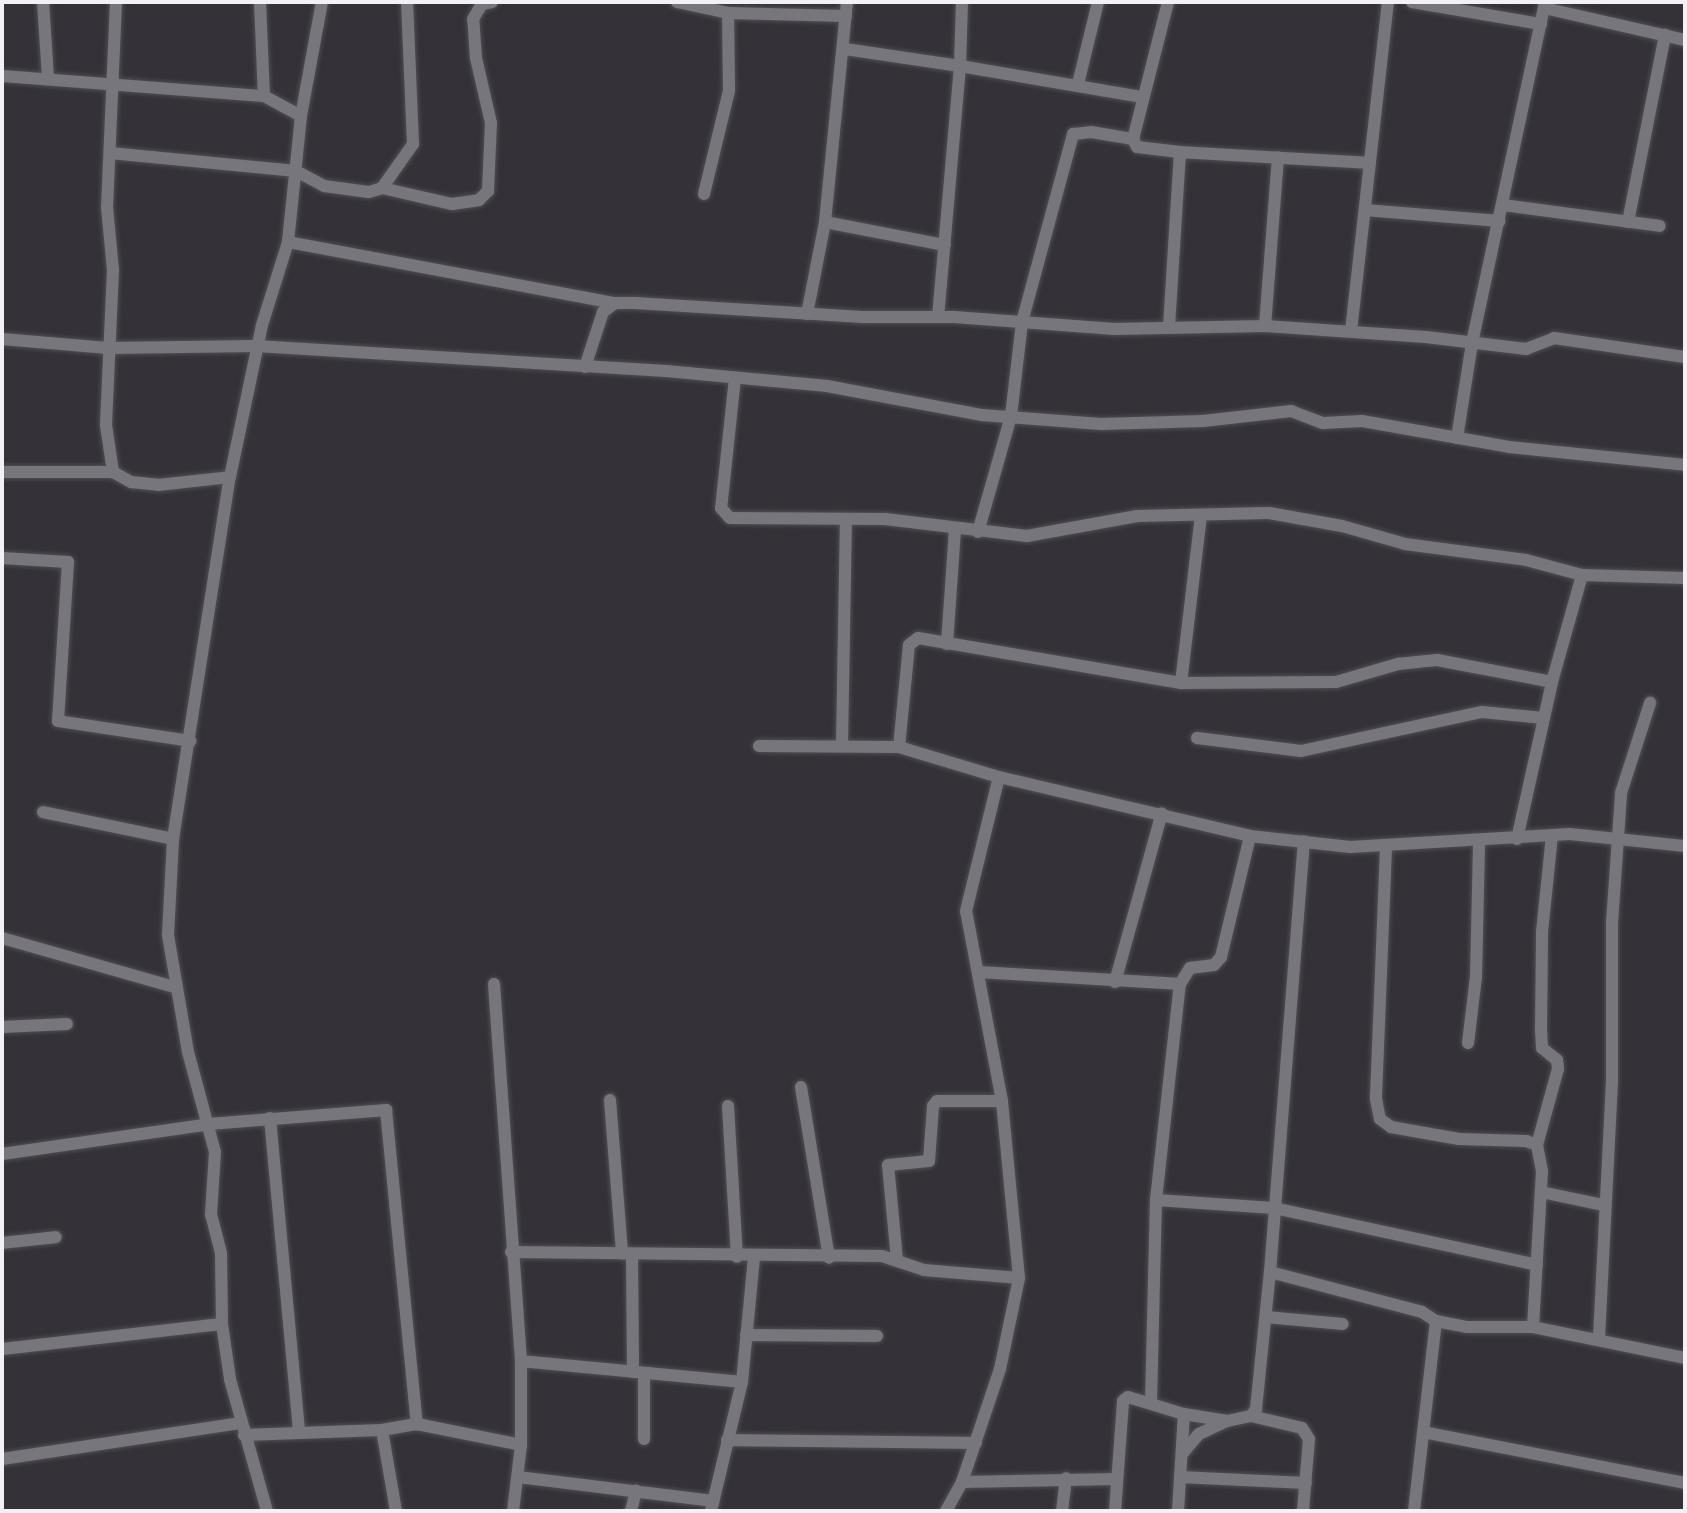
<!DOCTYPE html>
<style>
body{margin:0}
#map{position:relative;width:1687px;height:1513px;overflow:hidden;background:#343238;font-family:"Space Grotesk",sans-serif}
div>[style]{position:absolute}
.roads{filter:drop-shadow(0 0 2px #504e53) drop-shadow(0 0 2px #504e53)}
.minor>*{height:12px;margin:-6px;padding:0 6px;transform-origin:6px;border-radius:6px;background:#78767d}
span{translate:-50% -50%;white-space:nowrap;text-align:center;line-height:1.15;-webkit-text-stroke:7px #2a282e;paint-order:stroke}
.frame{position:absolute;inset:0;border:4px solid #f3f1f5;pointer-events:none}
</style>
<div id="map">
<div class="roads">
<div class="minor">
<i style="left:43px;top:2px;width:76px;rotate:86.2deg"></i>
<i style="left:116px;top:2px;width:205px;rotate:92.5deg"></i>
<i style="left:107px;top:207px;width:63px;rotate:84.6deg"></i>
<i style="left:113px;top:270px;width:155px;rotate:92.6deg"></i>
<i style="left:106px;top:425px;width:48px;rotate:81.5deg"></i>
<i style="left:113px;top:472px;width:21px;rotate:29deg"></i>
<i style="left:131px;top:482px;width:27px;rotate:6deg"></i>
<i style="left:158px;top:485px;width:72px;rotate:-6.3deg"></i>
<i style="left:260px;top:2px;width:94px;rotate:87.6deg"></i>
<i style="left:264px;top:96px;width:42px;rotate:28.4deg"></i>
<i style="left:301px;top:116px;width:127px;rotate:95.9deg"></i>
<i style="left:677px;top:2px;width:52px;rotate:12.2deg"></i>
<i style="left:728px;top:13px;width:118px;rotate:1.5deg"></i>
<i style="left:962px;top:2px;width:64px;rotate:91.8deg"></i>
<i style="left:960px;top:66px;width:185px;rotate:9.7deg"></i>
<i style="left:1168px;top:2px;width:141px;rotate:104.3deg"></i>
<i style="left:1133px;top:139px;width:9px;rotate:63deg"></i>
<i style="left:1137px;top:147px;width:43px;rotate:6.6deg"></i>
<i style="left:1180px;top:152px;width:175px;rotate:93.6deg"></i>
<i style="left:1412px;top:2px;width:131px;rotate:9.7deg"></i>
<i style="left:1544px;top:8px;width:145px;rotate:12.8deg"></i>
<i style="left:845px;top:49px;width:116px;rotate:8.4deg"></i>
<i style="left:960px;top:66px;width:251px;rotate:95deg"></i>
<i style="left:2px;top:76px;width:263px;rotate:4.4deg"></i>
<i style="left:1078px;top:84px;width:84px;rotate:-76.3deg"></i>
<i style="left:301px;top:116px;width:116px;rotate:-79.6deg"></i>
<i style="left:1180px;top:152px;width:190px;rotate:3.3deg"></i>
<i style="left:110px;top:153px;width:187px;rotate:5.5deg"></i>
<i style="left:296px;top:171px;width:32px;rotate:28deg"></i>
<i style="left:324px;top:186px;width:45px;rotate:7.6deg"></i>
<i style="left:369px;top:192px;width:14px;rotate:-17deg"></i>
<i style="left:382px;top:188px;width:54px;rotate:-54.8deg"></i>
<i style="left:413px;top:144px;width:142px;rotate:-92.4deg"></i>
<i style="left:382px;top:188px;width:72px;rotate:12.9deg"></i>
<i style="left:452px;top:204px;width:27px;rotate:-8deg"></i>
<i style="left:479px;top:200px;width:13px;rotate:-45deg"></i>
<i style="left:488px;top:191px;width:68px;rotate:-87.5deg"></i>
<i style="left:491px;top:123px;width:67px;rotate:-103deg"></i>
<i style="left:476px;top:58px;width:39px;rotate:-94deg"></i>
<i style="left:473px;top:19px;width:17px;rotate:-59deg"></i>
<i style="left:482px;top:4px;width:10px;rotate:-11deg"></i>
<i style="left:704px;top:194px;width:106px;rotate:-76.4deg"></i>
<i style="left:729px;top:91px;width:78px;rotate:-90.7deg"></i>
<i style="left:1503px;top:205px;width:158px;rotate:7.6deg"></i>
<i style="left:1365px;top:210px;width:135px;rotate:4.7deg"></i>
<i style="left:825px;top:222px;width:122px;rotate:10.9deg"></i>
<i style="left:1628px;top:222px;width:191px;rotate:-78.8deg"></i>
<i style="left:807px;top:314px;width:94px;rotate:-78.9deg"></i>
<i style="left:825px;top:222px;width:221px;rotate:-84.3deg"></i>
<i style="left:1265px;top:326px;width:169px;rotate:-85.6deg"></i>
<i style="left:1351px;top:331px;width:331px;rotate:-83.6deg"></i>
<i style="left:2px;top:339px;width:106px;rotate:4.9deg"></i>
<i style="left:108px;top:348px;width:148px;rotate:-0.8deg"></i>
<i style="left:256px;top:346px;width:411px;rotate:3.5deg"></i>
<i style="left:666px;top:371px;width:162px;rotate:5.3deg"></i>
<i style="left:827px;top:386px;width:158px;rotate:10.6deg"></i>
<i style="left:982px;top:415px;width:119px;rotate:4.3deg"></i>
<i style="left:1101px;top:424px;width:102px;rotate:-1.7deg"></i>
<i style="left:1203px;top:421px;width:89px;rotate:-6.5deg"></i>
<i style="left:1291px;top:411px;width:34px;rotate:21deg"></i>
<i style="left:1323px;top:423px;width:39px;rotate:-3deg"></i>
<i style="left:1362px;top:421px;width:149px;rotate:10deg"></i>
<i style="left:1509px;top:447px;width:177px;rotate:5.8deg"></i>
<i style="left:585px;top:367px;width:58px;rotate:-71.9deg"></i>
<i style="left:603px;top:312px;width:15px;rotate:-37deg"></i>
<i style="left:615px;top:303px;width:20px"></i>
<i style="left:635px;top:303px;width:228px;rotate:3.5deg"></i>
<i style="left:863px;top:317px;width:91px"></i>
<i style="left:954px;top:317px;width:158px;rotate:4.3deg"></i>
<i style="left:1112px;top:329px;width:153px;rotate:-1.1deg"></i>
<i style="left:1265px;top:326px;width:161px;rotate:3.9deg"></i>
<i style="left:1426px;top:337px;width:101px;rotate:6.8deg"></i>
<i style="left:1526px;top:349px;width:30px;rotate:-21deg"></i>
<i style="left:1554px;top:338px;width:132px;rotate:8.3deg"></i>
<i style="left:735px;top:378px;width:131px;rotate:96.1deg"></i>
<i style="left:721px;top:508px;width:13px;rotate:48deg"></i>
<i style="left:730px;top:518px;width:155px;rotate:0.4deg"></i>
<i style="left:885px;top:519px;width:143px;rotate:6.8deg"></i>
<i style="left:1027px;top:536px;width:112px;rotate:-10.3deg"></i>
<i style="left:1137px;top:516px;width:132px;rotate:-1.3deg"></i>
<i style="left:1269px;top:513px;width:74px;rotate:10.1deg"></i>
<i style="left:1342px;top:526px;width:66px;rotate:15.9deg"></i>
<i style="left:1405px;top:544px;width:122px;rotate:7.5deg"></i>
<i style="left:1526px;top:560px;width:58px;rotate:15deg"></i>
<i style="left:1582px;top:575px;width:103px;rotate:1.7deg"></i>
<i style="left:1457px;top:438px;width:96px;rotate:-81deg"></i>
<i style="left:1472px;top:343px;width:349px;rotate:-77.9deg"></i>
<i style="left:2px;top:472px;width:111px"></i>
<i style="left:978px;top:532px;width:121px;rotate:-74.1deg"></i>
<i style="left:1011px;top:416px;width:95px;rotate:-83.3deg"></i>
<i style="left:1022px;top:322px;width:195px;rotate:-74.8deg"></i>
<i style="left:1073px;top:134px;width:18px;rotate:-6deg"></i>
<i style="left:1091px;top:132px;width:43px;rotate:9.5deg"></i>
<i style="left:2px;top:558px;width:66px;rotate:3.5deg"></i>
<i style="left:68px;top:562px;width:159px;rotate:93.6deg"></i>
<i style="left:58px;top:721px;width:134px;rotate:8.6deg"></i>
<i style="left:947px;top:644px;width:114px;rotate:-86deg"></i>
<i style="left:1181px;top:683px;width:168px;rotate:-83.2deg"></i>
<i style="left:1197px;top:738px;width:105px;rotate:7.1deg"></i>
<i style="left:1301px;top:751px;width:185px;rotate:-12.2deg"></i>
<i style="left:1482px;top:712px;width:62px;rotate:5.5deg"></i>
<i style="left:842px;top:745px;width:225px;rotate:-89deg"></i>
<i style="left:759px;top:746px;width:140px;rotate:0.4deg"></i>
<i style="left:899px;top:747px;width:104px;rotate:16.7deg"></i>
<i style="left:999px;top:777px;width:258px;rotate:13.2deg"></i>
<i style="left:1250px;top:836px;width:101px;rotate:6.3deg"></i>
<i style="left:1350px;top:847px;width:220px;rotate:-3.4deg"></i>
<i style="left:1570px;top:834px;width:116px;rotate:6deg"></i>
<i style="left:899px;top:747px;width:102px;rotate:-84.4deg"></i>
<i style="left:909px;top:645px;width:11px;rotate:-38deg"></i>
<i style="left:918px;top:638px;width:267px;rotate:9.7deg"></i>
<i style="left:1181px;top:683px;width:155px;rotate:-0.4deg"></i>
<i style="left:1336px;top:682px;width:65px;rotate:-16.2deg"></i>
<i style="left:1398px;top:664px;width:39px;rotate:-6deg"></i>
<i style="left:1437px;top:660px;width:117px;rotate:10.8deg"></i>
<i style="left:43px;top:812px;width:133px;rotate:11.7deg"></i>
<i style="left:1517px;top:839px;width:161px;rotate:-77.4deg"></i>
<i style="left:1552px;top:682px;width:111px;rotate:-74.3deg"></i>
<i style="left:1386px;top:848px;width:251px;rotate:92.3deg"></i>
<i style="left:1376px;top:1099px;width:20px;rotate:79deg"></i>
<i style="left:1380px;top:1119px;width:14px;rotate:36deg"></i>
<i style="left:1391px;top:1127px;width:69px;rotate:10deg"></i>
<i style="left:1459px;top:1139px;width:67px;rotate:1.7deg"></i>
<i style="left:1526px;top:1141px;width:12px;rotate:20deg"></i>
<i style="left:2px;top:938px;width:179px;rotate:15.9deg"></i>
<i style="left:980px;top:972px;width:200px;rotate:3.4deg"></i>
<i style="left:1115px;top:982px;width:175px;rotate:-74.5deg"></i>
<i style="left:494px;top:984px;width:378px;rotate:85.9deg"></i>
<i style="left:521px;top:1361px;width:84px;rotate:90deg"></i>
<i style="left:521px;top:1445px;width:66px;rotate:96.9deg"></i>
<i style="left:2px;top:1027px;width:65px;rotate:-2.6deg"></i>
<i style="left:1468px;top:1043px;width:66px;rotate:-83.1deg"></i>
<i style="left:1476px;top:977px;width:137px;rotate:-88.7deg"></i>
<i style="left:801px;top:1087px;width:173px;rotate:80.7deg"></i>
<i style="left:610px;top:1100px;width:154px;rotate:85.5deg"></i>
<i style="left:728px;top:1106px;width:151px;rotate:86.6deg"></i>
<i style="left:270px;top:1118px;width:316px;rotate:84.7deg"></i>
<i style="left:2px;top:1154px;width:209px;rotate:-8.2deg"></i>
<i style="left:209px;top:1124px;width:178px;rotate:-4.5deg"></i>
<i style="left:386px;top:1110px;width:316px;rotate:84.4deg"></i>
<i style="left:417px;top:1424px;width:106px;rotate:11.4deg"></i>
<i style="left:1541px;top:1192px;width:63px;rotate:11.8deg"></i>
<i style="left:1156px;top:1200px;width:118px;rotate:3.9deg"></i>
<i style="left:1274px;top:1208px;width:269px;rotate:12.2deg"></i>
<i style="left:2px;top:1243px;width:54px;rotate:-6.3deg"></i>
<i style="left:511px;top:1252px;width:371px;rotate:0.6deg"></i>
<i style="left:882px;top:1256px;width:44px;rotate:18.4deg"></i>
<i style="left:924px;top:1270px;width:95px;rotate:4.8deg"></i>
<i style="left:632px;top:1254px;width:118px;rotate:89.5deg"></i>
<i style="left:897px;top:1260px;width:95px;rotate:-95.4deg"></i>
<i style="left:888px;top:1165px;width:41px;rotate:-5.6deg"></i>
<i style="left:929px;top:1161px;width:55px;rotate:-85.8deg"></i>
<i style="left:933px;top:1106px;width:6px;rotate:-51deg"></i>
<i style="left:937px;top:1101px;width:65px"></i>
<i style="left:1270px;top:1272px;width:157px;rotate:14.7deg"></i>
<i style="left:1422px;top:1312px;width:17px;rotate:33deg"></i>
<i style="left:1436px;top:1321px;width:32px;rotate:11deg"></i>
<i style="left:1467px;top:1327px;width:66px"></i>
<i style="left:1533px;top:1327px;width:155px;rotate:11.5deg"></i>
<i style="left:1266px;top:1317px;width:77px;rotate:5.2deg"></i>
<i style="left:1533px;top:1327px;width:156px;rotate:-86.7deg"></i>
<i style="left:1542px;top:1171px;width:26px;rotate:-101deg"></i>
<i style="left:1537px;top:1145px;width:79px;rotate:-74.6deg"></i>
<i style="left:1558px;top:1069px;width:9px;rotate:-96deg"></i>
<i style="left:1557px;top:1060px;width:19px;rotate:-141deg"></i>
<i style="left:1542px;top:1048px;width:17px;rotate:-93deg"></i>
<i style="left:1541px;top:1031px;width:99px;rotate:-89.4deg"></i>
<i style="left:1542px;top:932px;width:97px;rotate:-84.1deg"></i>
<i style="left:746px;top:1335px;width:131px;rotate:0.4deg"></i>
<i style="left:1599px;top:1338px;width:258px;rotate:-87.1deg"></i>
<i style="left:1612px;top:1080px;width:157px;rotate:-90deg"></i>
<i style="left:1612px;top:923px;width:130px;rotate:-86deg"></i>
<i style="left:1621px;top:793px;width:95px;rotate:-72.1deg"></i>
<i style="left:2px;top:1349px;width:221px;rotate:-6.5deg"></i>
<i style="left:521px;top:1361px;width:222px;rotate:5.4deg"></i>
<i style="left:1151px;top:1403px;width:203px;rotate:-88.6deg"></i>
<i style="left:1156px;top:1200px;width:217px;rotate:-83.7deg"></i>
<i style="left:1180px;top:984px;width:19px;rotate:-58deg"></i>
<i style="left:1190px;top:968px;width:24px;rotate:-7deg"></i>
<i style="left:1214px;top:965px;width:11px;rotate:-49deg"></i>
<i style="left:1221px;top:957px;width:124px;rotate:-76.5deg"></i>
<i style="left:1251px;top:1416px;width:9px;rotate:-54deg"></i>
<i style="left:1256px;top:1409px;width:138px;rotate:-84.2deg"></i>
<i style="left:1270px;top:1272px;width:432px;rotate:-85.5deg"></i>
<i style="left:1423px;top:1432px;width:267px;rotate:11deg"></i>
<i style="left:244px;top:1435px;width:138px;rotate:-2.1deg"></i>
<i style="left:644px;top:1439px;width:66px;rotate:-90deg"></i>
<i style="left:727px;top:1440px;width:249px;rotate:0.7deg"></i>
<i style="left:1182px;top:1454px;width:26px;rotate:-50deg"></i>
<i style="left:1199px;top:1434px;width:31px;rotate:-25deg"></i>
<i style="left:2px;top:1459px;width:242px;rotate:-8.6deg"></i>
<i style="left:518px;top:1477px;width:197px;rotate:7deg"></i>
<i style="left:1180px;top:1477px;width:126px;rotate:2.7deg"></i>
<i style="left:962px;top:1482px;width:155px;rotate:-1.1deg"></i>
<i style="left:267px;top:1511px;width:137px;rotate:-105.7deg"></i>
<i style="left:230px;top:1379px;width:56px;rotate:-98.3deg"></i>
<i style="left:222px;top:1324px;width:71px;rotate:-90.8deg"></i>
<i style="left:221px;top:1253px;width:40px;rotate:-104.4deg"></i>
<i style="left:211px;top:1214px;width:62px;rotate:-86.3deg"></i>
<i style="left:215px;top:1152px;width:104px;rotate:-105.1deg"></i>
<i style="left:188px;top:1052px;width:119px;rotate:-99.7deg"></i>
<i style="left:168px;top:935px;width:96px;rotate:-87deg"></i>
<i style="left:173px;top:839px;width:366px;rotate:-81.1deg"></i>
<i style="left:230px;top:477px;width:155px;rotate:-78.1deg"></i>
<i style="left:262px;top:325px;width:87px;rotate:-72.6deg"></i>
<i style="left:288px;top:242px;width:333px;rotate:10.6deg"></i>
<i style="left:396px;top:1511px;width:82px;rotate:-99.8deg"></i>
<i style="left:382px;top:1430px;width:36px;rotate:-10deg"></i>
<i style="left:631px;top:1511px;width:21px;rotate:-76deg"></i>
<i style="left:711px;top:1511px;width:133px;rotate:-76.5deg"></i>
<i style="left:742px;top:1382px;width:126px;rotate:-84.5deg"></i>
<i style="left:946px;top:1511px;width:33px;rotate:-61deg"></i>
<i style="left:962px;top:1482px;width:119px;rotate:-71.4deg"></i>
<i style="left:1000px;top:1369px;width:93px;rotate:-78.2deg"></i>
<i style="left:1019px;top:1278px;width:178px;rotate:-95.5deg"></i>
<i style="left:1002px;top:1101px;width:193px;rotate:-100.7deg"></i>
<i style="left:966px;top:911px;width:138px;rotate:-76.2deg"></i>
<i style="left:1062px;top:1511px;width:33px;rotate:-83deg"></i>
<i style="left:1115px;top:1511px;width:110px;rotate:-85.8deg"></i>
<i style="left:1123px;top:1401px;width:6px;rotate:-39deg"></i>
<i style="left:1128px;top:1397px;width:59px;rotate:16.9deg"></i>
<i style="left:1184px;top:1414px;width:44px;rotate:9.2deg"></i>
<i style="left:1227px;top:1421px;width:25px;rotate:-12deg"></i>
<i style="left:1251px;top:1416px;width:52px;rotate:13.2deg"></i>
<i style="left:1302px;top:1428px;width:13px;rotate:58deg"></i>
<i style="left:1309px;top:1439px;width:72px;rotate:94.8deg"></i>
<i style="left:1178px;top:1511px;width:97px;rotate:-86.5deg"></i>
<i style="left:1414px;top:1511px;width:191px;rotate:-83.4deg"></i>
</div>
</div>
<div class="frame"></div>
</div>
